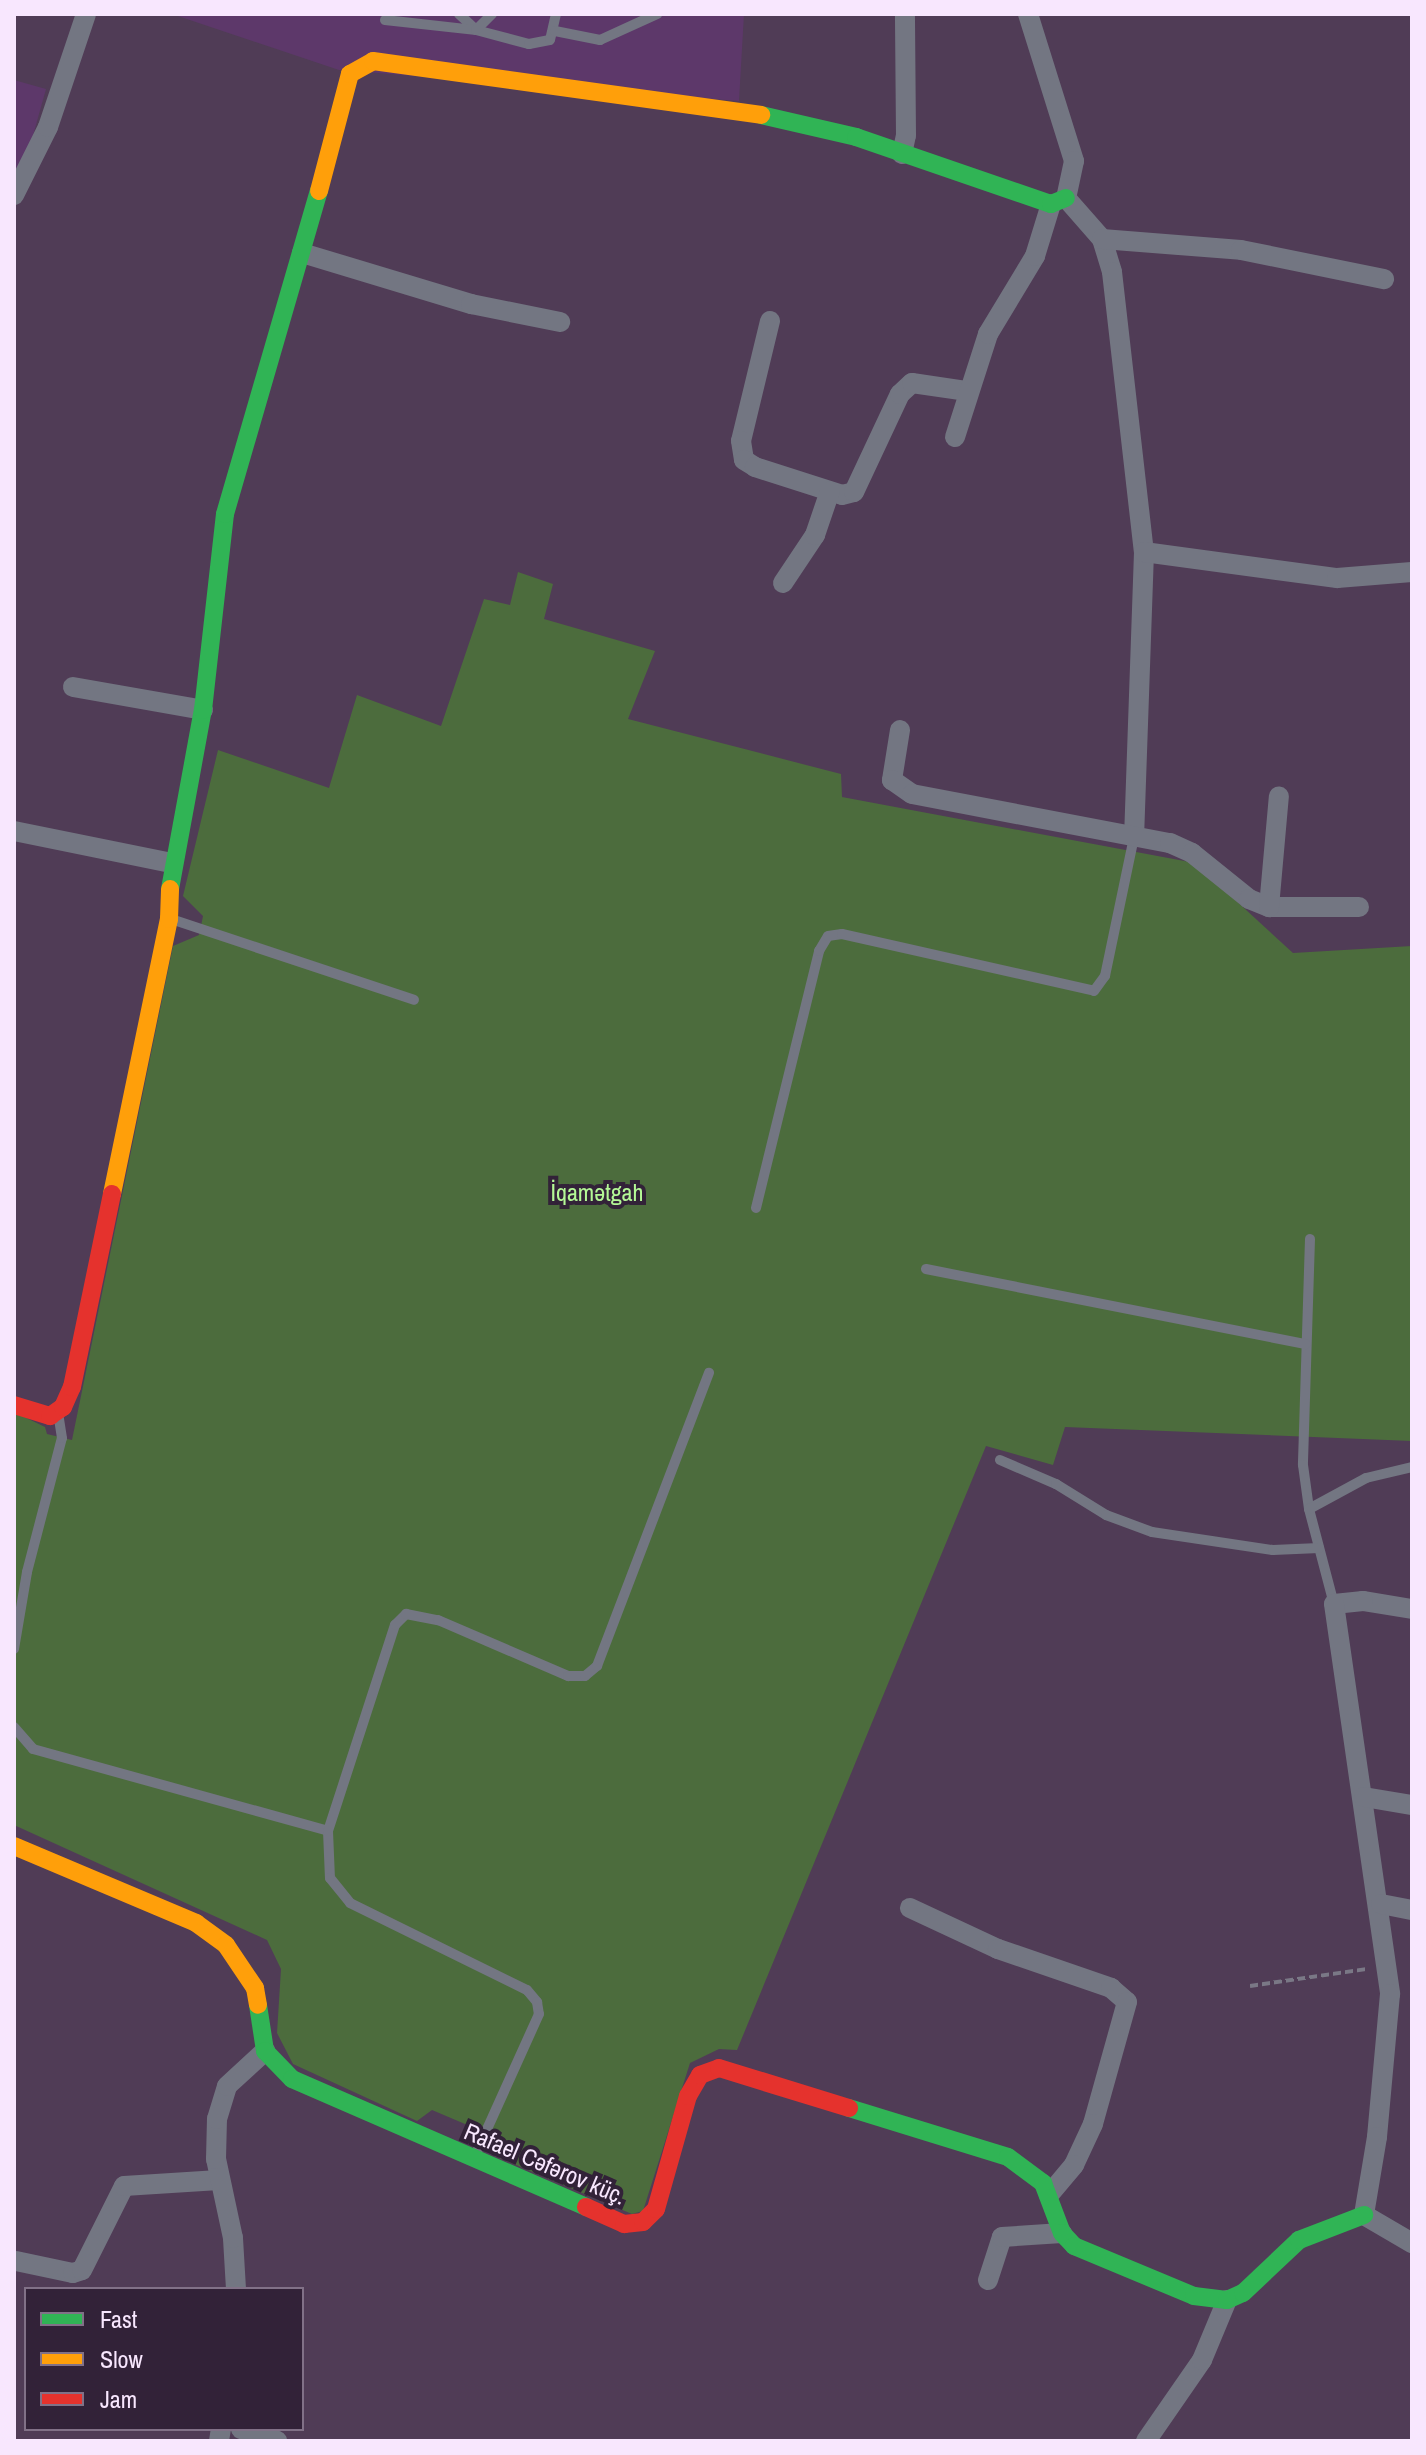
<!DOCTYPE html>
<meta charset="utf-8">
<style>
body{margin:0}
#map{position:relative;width:1426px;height:2455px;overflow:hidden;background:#503c56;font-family:"Archivo Narrow",sans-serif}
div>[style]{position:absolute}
.built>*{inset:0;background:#5d386a}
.green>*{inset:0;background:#4c6c3d}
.path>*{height:4px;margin-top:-2px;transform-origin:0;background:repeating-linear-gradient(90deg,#7a7886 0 8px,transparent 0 12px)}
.lane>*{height:10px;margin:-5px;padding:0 5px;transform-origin:5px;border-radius:5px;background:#737682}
.street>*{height:20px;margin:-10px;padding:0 10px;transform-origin:10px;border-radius:10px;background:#737682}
.fast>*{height:18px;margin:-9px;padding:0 9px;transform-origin:9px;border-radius:9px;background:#30b455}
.slow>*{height:18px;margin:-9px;padding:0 9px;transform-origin:9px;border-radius:9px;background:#ff9f0a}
.jam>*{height:18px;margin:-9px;padding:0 9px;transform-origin:9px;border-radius:9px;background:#e5322d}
span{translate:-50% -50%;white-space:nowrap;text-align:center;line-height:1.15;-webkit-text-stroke:8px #322238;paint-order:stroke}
.park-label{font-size:24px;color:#b4f896}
.street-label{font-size:24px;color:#f8e7fe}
.frame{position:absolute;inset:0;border:16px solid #f8e7fe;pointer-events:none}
.legend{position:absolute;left:24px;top:2287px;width:280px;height:144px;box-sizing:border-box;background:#322238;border:2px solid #817187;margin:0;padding:10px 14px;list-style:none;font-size:24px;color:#f8e7fe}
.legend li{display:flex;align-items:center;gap:16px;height:40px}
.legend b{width:40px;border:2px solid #817187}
</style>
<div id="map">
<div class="built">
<i style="clip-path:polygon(172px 14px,744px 14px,739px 101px,339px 70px)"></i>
<i style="clip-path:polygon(14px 80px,46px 89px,27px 157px,14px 182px)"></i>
</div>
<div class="green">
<i style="clip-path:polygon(518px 572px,553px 584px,544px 619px,655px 651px,628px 719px,841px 774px,842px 797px,1195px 863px,1293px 953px,1412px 946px,1412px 1441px,1065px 1427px,1053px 1465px,986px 1446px,737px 2050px,719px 2049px,690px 2063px,643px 2211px,632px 2214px,500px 2158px,498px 2138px,432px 2110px,417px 2121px,293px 2064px,277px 2033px,281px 1969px,267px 1940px,14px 1825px,14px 1412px,45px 1427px,47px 1434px,72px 1440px,173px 946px,199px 935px,201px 926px,203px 916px,183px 896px,218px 750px,329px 788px,357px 695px,441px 726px,484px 599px,510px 605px)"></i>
</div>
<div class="path">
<i style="left:1250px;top:1986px;width:117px;rotate:-8.3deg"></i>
</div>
<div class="lane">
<i style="left:459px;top:14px;width:23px;rotate:43deg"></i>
<i style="left:385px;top:20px;width:92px;rotate:6.3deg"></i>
<i style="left:476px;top:30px;width:55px;rotate:14.8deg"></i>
<i style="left:529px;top:44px;width:21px;rotate:-11deg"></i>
<i style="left:550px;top:40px;width:27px;rotate:-77deg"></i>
<i style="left:476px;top:30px;width:23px;rotate:-45deg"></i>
<i style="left:555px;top:31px;width:46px;rotate:11.3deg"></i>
<i style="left:600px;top:40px;width:63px;rotate:-24.5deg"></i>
<i style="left:171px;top:919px;width:256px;rotate:18.4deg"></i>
<i style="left:756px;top:1208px;width:265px;rotate:-76.2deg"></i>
<i style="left:819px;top:951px;width:17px;rotate:-59deg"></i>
<i style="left:828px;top:936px;width:14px;rotate:-8deg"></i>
<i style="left:842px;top:934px;width:258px;rotate:12.7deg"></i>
<i style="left:1094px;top:991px;width:19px;rotate:-54deg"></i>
<i style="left:1105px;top:976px;width:142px;rotate:-78.2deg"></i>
<i style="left:1310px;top:1239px;width:226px;rotate:91.8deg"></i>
<i style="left:1303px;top:1465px;width:44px;rotate:82.2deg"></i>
<i style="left:1309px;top:1509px;width:98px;rotate:75.3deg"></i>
<i style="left:926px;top:1269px;width:387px;rotate:11.2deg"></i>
<i style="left:1000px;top:1460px;width:61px;rotate:23.2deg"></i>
<i style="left:1056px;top:1484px;width:59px;rotate:31.8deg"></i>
<i style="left:1106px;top:1515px;width:49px;rotate:20.3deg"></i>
<i style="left:1152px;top:1532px;width:122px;rotate:8.5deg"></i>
<i style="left:1273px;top:1550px;width:46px;rotate:-2.5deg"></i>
<i style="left:1309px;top:1509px;width:65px;rotate:-28.5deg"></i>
<i style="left:1366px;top:1478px;width:47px;rotate:-13.4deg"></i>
<i style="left:14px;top:1649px;width:78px;rotate:-80.4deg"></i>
<i style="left:27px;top:1572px;width:138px;rotate:-75.4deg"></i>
<i style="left:62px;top:1438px;width:25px;rotate:-99deg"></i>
<i style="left:14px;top:1727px;width:29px;rotate:49deg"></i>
<i style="left:33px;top:1749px;width:306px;rotate:15.5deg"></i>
<i style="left:328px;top:1831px;width:47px;rotate:87.6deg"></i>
<i style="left:330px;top:1878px;width:32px;rotate:51deg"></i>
<i style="left:350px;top:1903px;width:197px;rotate:26.2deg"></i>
<i style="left:527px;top:1990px;width:16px;rotate:50deg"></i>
<i style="left:537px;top:2002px;width:12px;rotate:81deg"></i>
<i style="left:539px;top:2014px;width:158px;rotate:114.3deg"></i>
<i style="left:328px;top:1831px;width:217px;rotate:-72deg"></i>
<i style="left:395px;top:1625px;width:16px;rotate:-45deg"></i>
<i style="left:406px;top:1614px;width:33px;rotate:11deg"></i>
<i style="left:438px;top:1620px;width:142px;rotate:23.3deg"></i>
<i style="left:568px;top:1676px;width:17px"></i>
<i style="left:585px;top:1676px;width:16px;rotate:-40deg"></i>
<i style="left:597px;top:1666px;width:314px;rotate:-69.1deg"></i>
</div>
<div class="street">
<i style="left:1028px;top:14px;width:154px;rotate:72.6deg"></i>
<i style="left:1074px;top:161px;width:38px;rotate:102deg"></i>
<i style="left:1066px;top:198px;width:55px;rotate:48.7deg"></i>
<i style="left:1102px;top:239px;width:34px;rotate:73deg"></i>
<i style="left:1112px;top:272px;width:282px;rotate:83.5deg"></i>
<i style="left:1144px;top:552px;width:285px;rotate:92deg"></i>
<i style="left:902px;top:154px;width:19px;rotate:-78deg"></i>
<i style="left:906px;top:135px;width:121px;rotate:-90.5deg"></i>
<i style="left:14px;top:195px;width:76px;rotate:-63.4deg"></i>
<i style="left:48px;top:127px;width:119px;rotate:-71.4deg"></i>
<i style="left:1102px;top:239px;width:139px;rotate:4.5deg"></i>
<i style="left:1241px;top:250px;width:146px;rotate:11.5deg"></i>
<i style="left:302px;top:253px;width:177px;rotate:16.8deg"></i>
<i style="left:471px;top:304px;width:91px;rotate:11.4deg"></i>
<i style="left:770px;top:321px;width:123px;rotate:103.6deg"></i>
<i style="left:741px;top:441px;width:19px;rotate:81deg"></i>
<i style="left:744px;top:460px;width:13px;rotate:32deg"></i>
<i style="left:755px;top:467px;width:91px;rotate:17.8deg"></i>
<i style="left:842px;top:495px;width:12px;rotate:-14deg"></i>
<i style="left:854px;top:492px;width:108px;rotate:-64.9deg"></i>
<i style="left:900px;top:394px;width:16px;rotate:-43deg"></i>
<i style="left:912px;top:383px;width:56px;rotate:8.3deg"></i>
<i style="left:955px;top:437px;width:108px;rotate:-72.2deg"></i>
<i style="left:988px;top:334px;width:91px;rotate:-58.9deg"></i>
<i style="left:1035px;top:256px;width:54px;rotate:-72.9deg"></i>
<i style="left:1144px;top:552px;width:195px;rotate:7.7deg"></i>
<i style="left:1337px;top:578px;width:75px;rotate:-4.6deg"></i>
<i style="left:783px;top:583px;width:58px;rotate:-56.3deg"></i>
<i style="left:815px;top:535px;width:46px;rotate:-71.2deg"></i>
<i style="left:73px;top:687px;width:132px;rotate:10deg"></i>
<i style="left:900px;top:730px;width:51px;rotate:99.1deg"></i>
<i style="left:892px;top:780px;width:24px;rotate:35deg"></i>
<i style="left:912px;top:794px;width:263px;rotate:10.8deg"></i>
<i style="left:1170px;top:843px;width:24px;rotate:24deg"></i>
<i style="left:1192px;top:853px;width:73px;rotate:38.9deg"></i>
<i style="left:1249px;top:899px;width:22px;rotate:22deg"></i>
<i style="left:1269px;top:907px;width:90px"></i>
<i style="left:14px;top:831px;width:160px;rotate:11.5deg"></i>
<i style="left:1269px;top:907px;width:111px;rotate:-84.9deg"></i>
<i style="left:1412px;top:1609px;width:50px;rotate:-170.7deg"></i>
<i style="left:1363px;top:1601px;width:29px;rotate:174deg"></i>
<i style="left:1334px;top:1604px;width:394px;rotate:81.8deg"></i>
<i style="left:1390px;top:1994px;width:144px;rotate:95.2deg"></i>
<i style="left:1377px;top:2137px;width:79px;rotate:99.5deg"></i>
<i style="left:1364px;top:2215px;width:56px;rotate:30.3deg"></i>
<i style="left:1364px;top:1797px;width:49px;rotate:9.5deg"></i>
<i style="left:1381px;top:1904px;width:32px;rotate:11deg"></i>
<i style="left:910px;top:1908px;width:97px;rotate:25deg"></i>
<i style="left:998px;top:1949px;width:120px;rotate:19deg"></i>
<i style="left:1111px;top:1988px;width:21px;rotate:41deg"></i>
<i style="left:1127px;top:2002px;width:127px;rotate:105.6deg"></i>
<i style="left:1093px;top:2124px;width:45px;rotate:114.9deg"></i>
<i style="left:1074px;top:2165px;width:39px;rotate:130deg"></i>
<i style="left:16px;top:2261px;width:58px;rotate:11.9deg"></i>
<i style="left:73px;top:2273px;width:9px;rotate:-18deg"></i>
<i style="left:82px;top:2270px;width:94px;rotate:-63.4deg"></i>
<i style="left:124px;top:2186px;width:95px;rotate:-3.6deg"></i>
<i style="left:988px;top:2280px;width:45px;rotate:-72deg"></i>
<i style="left:1002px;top:2237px;width:60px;rotate:-3.8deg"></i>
<i style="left:236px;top:2289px;width:51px;rotate:-93.4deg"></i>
<i style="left:233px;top:2238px;width:81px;rotate:-102.1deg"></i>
<i style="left:216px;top:2159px;width:40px;rotate:-88.6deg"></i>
<i style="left:217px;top:2119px;width:34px;rotate:-73deg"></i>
<i style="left:227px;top:2086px;width:52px;rotate:-42.6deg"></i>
<i style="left:241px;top:2429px;width:38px;rotate:18deg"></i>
<i style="left:219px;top:2441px;width:12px;rotate:-81deg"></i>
<i style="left:1146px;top:2441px;width:98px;rotate:-55.3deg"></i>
<i style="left:1202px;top:2360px;width:65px;rotate:-67.4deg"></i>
</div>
<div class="fast">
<i style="left:761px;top:115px;width:98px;rotate:13deg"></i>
<i style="left:856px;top:137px;width:206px;rotate:19deg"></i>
<i style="left:1051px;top:204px;width:16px;rotate:-22deg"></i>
<i style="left:170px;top:889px;width:182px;rotate:-79.6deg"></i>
<i style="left:203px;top:710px;width:197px;rotate:-83.6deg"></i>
<i style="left:225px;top:514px;width:336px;rotate:-73.8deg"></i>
<i style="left:258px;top:2005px;width:47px;rotate:81.3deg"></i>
<i style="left:265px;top:2051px;width:39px;rotate:46deg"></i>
<i style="left:292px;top:2079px;width:321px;rotate:23.5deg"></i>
<i style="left:849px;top:2108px;width:166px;rotate:17.1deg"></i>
<i style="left:1008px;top:2157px;width:44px;rotate:36.6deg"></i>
<i style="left:1043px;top:2183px;width:53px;rotate:69.2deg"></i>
<i style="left:1062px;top:2233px;width:18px;rotate:47deg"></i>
<i style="left:1074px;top:2246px;width:130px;rotate:22.6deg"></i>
<i style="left:1194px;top:2296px;width:33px;rotate:7deg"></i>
<i style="left:1227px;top:2300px;width:17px;rotate:-24deg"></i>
<i style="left:1243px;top:2293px;width:77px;rotate:-43.4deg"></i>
<i style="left:1299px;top:2240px;width:70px;rotate:-21deg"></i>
</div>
<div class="slow">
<i style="left:319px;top:191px;width:121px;rotate:-75.2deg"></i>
<i style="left:350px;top:74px;width:26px;rotate:-29deg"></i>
<i style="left:373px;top:61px;width:392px;rotate:7.9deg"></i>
<i style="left:112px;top:1194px;width:281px;rotate:-78.3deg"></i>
<i style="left:169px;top:919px;width:30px;rotate:-88deg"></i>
<i style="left:14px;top:1846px;width:198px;rotate:22.9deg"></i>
<i style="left:196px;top:1923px;width:37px;rotate:36deg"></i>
<i style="left:226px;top:1945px;width:52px;rotate:56deg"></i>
<i style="left:255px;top:1988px;width:17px;rotate:80deg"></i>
</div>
<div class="jam">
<i style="left:14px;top:1405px;width:38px;rotate:17deg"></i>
<i style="left:50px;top:1416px;width:16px;rotate:-35deg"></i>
<i style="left:63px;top:1407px;width:22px;rotate:-66deg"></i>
<i style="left:72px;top:1387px;width:197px;rotate:-78.3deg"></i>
<i style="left:586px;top:2207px;width:42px;rotate:24.1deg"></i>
<i style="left:624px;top:2224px;width:19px;rotate:-6deg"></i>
<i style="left:643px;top:2222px;width:18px;rotate:-45deg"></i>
<i style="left:656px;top:2209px;width:117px;rotate:-74.2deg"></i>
<i style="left:688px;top:2096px;width:24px;rotate:-60deg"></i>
<i style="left:700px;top:2075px;width:20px;rotate:-20deg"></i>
<i style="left:719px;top:2068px;width:136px;rotate:17.1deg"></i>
</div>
<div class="park-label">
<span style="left:597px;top:1193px">İqamətgah</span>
</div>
<div class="street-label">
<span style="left:545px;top:2164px;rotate:23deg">Rafael Cəfərov küç.</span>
</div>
<div class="frame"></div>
<ul class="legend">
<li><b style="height:10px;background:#30b455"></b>Fast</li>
<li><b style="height:10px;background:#ff9f0a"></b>Slow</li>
<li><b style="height:10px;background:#e5322d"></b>Jam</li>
</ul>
</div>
